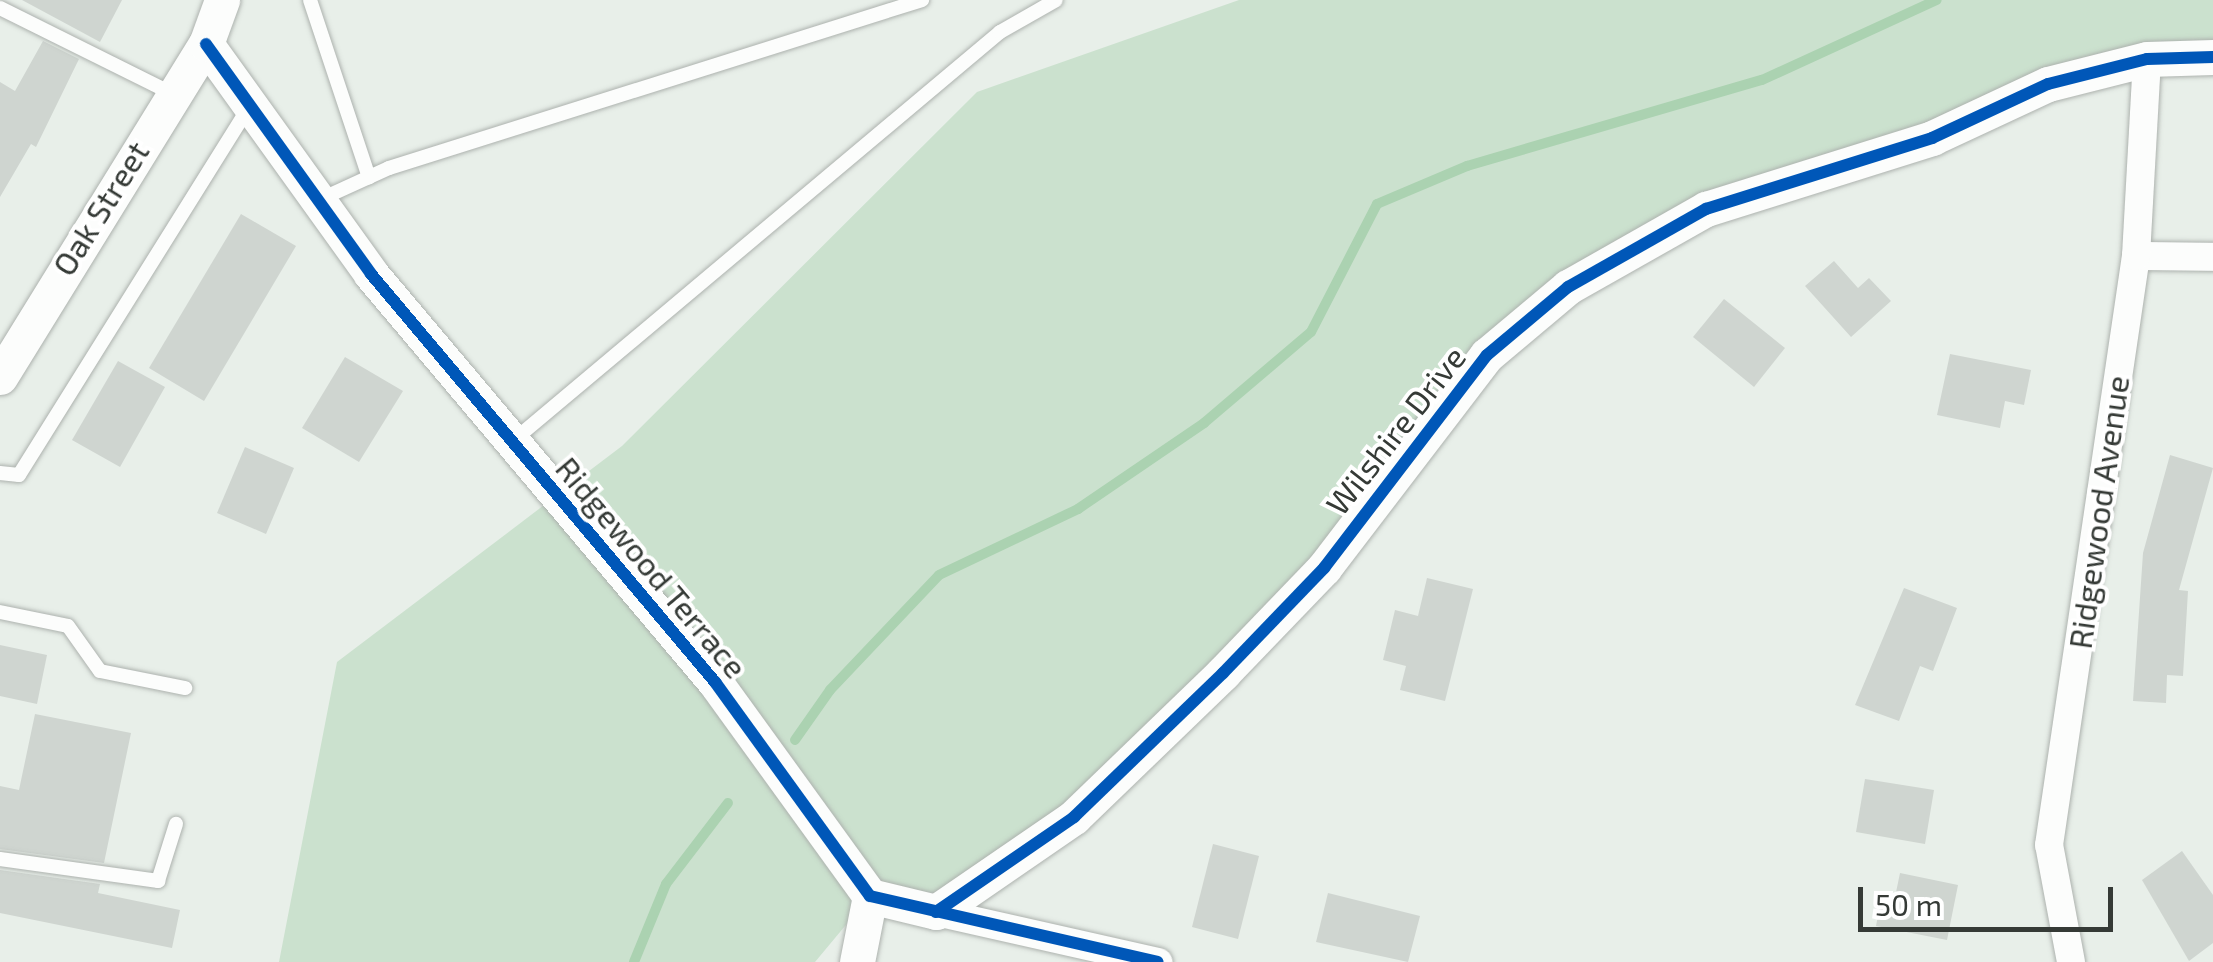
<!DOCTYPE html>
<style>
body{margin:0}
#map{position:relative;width:2213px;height:962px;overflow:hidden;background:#e8efe9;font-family:"Exo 2",sans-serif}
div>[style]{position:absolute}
.green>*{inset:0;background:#cbe1ce}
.stream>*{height:10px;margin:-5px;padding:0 5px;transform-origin:5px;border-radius:5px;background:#abd2b1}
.building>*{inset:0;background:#cfd5d0}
.roads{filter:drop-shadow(0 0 2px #adb2ae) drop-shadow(0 0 2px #adb2ae)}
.service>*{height:14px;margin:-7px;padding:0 7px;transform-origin:7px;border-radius:7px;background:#fcfdfc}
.minor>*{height:28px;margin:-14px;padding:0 14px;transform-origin:14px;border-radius:14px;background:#fcfdfc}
.tertiary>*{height:35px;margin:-17.5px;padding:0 17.5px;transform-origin:17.5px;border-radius:17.5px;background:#fcfdfc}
.cycleway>*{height:12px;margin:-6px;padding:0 6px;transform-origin:6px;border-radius:6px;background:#0057b8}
span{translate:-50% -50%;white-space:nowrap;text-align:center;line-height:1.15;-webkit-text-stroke:8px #fff;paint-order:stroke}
.street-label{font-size:32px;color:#353a36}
.scale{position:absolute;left:1858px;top:887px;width:255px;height:45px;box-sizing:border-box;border:5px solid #353a36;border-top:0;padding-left:12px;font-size:30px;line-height:35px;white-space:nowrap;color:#353a36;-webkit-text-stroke:8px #fff;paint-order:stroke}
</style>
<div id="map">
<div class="green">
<i style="clip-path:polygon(1239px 0,2213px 0,2213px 65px,2172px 62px,1914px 135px,1557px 284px,1324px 568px,971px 893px,870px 896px,815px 962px,279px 962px,337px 662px,622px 446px,977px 92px)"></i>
</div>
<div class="stream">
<i style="left:795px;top:740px;width:61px;rotate:-55deg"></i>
<i style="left:830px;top:690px;width:158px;rotate:-46.5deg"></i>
<i style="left:939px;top:575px;width:154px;rotate:-25.4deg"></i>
<i style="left:1078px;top:509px;width:153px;rotate:-34.3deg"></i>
<i style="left:1204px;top:423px;width:140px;rotate:-40.4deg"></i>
<i style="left:1311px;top:332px;width:144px;rotate:-62.7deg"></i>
<i style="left:1377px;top:204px;width:98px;rotate:-22.9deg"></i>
<i style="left:1467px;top:166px;width:307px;rotate:-16.3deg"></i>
<i style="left:1762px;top:80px;width:192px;rotate:-24.6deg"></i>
<i style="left:634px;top:962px;width:84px;rotate:-67.7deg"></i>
<i style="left:666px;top:884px;width:102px;rotate:-52.6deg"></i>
</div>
<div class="building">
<i style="clip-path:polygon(22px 0,122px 0,100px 42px)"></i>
<i style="clip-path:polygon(43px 41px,79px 59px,36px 147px,31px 144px,0 197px,0 82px,15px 91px)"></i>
<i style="clip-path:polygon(241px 214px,296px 246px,204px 401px,149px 368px)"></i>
<i style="clip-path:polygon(1834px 261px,1858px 288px,1869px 278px,1891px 301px,1851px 337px,1805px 286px)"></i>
<i style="clip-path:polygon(1724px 299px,1785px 348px,1754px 387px,1693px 337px)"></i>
<i style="clip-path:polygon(1950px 354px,2031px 370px,2024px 405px,2005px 401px,2000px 428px,1937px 415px)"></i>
<i style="clip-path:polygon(345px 357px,403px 391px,359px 462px,302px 428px)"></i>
<i style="clip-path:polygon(118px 361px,165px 387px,120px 467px,72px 440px)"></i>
<i style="clip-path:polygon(245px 447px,294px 468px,266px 534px,217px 513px)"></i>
<i style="clip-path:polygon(2170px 455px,2213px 468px,2179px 590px,2188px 591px,2183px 676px,2167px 675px,2166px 703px,2133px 701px,2143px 553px)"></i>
<i style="clip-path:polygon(1427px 578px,1473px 589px,1445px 701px,1400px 690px,1406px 666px,1383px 660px,1395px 610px,1418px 616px)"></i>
<i style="clip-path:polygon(1904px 588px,1957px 608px,1933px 671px,1920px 666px,1899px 721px,1855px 705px)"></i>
<i style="clip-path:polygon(0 645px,47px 655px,37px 704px,0 696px)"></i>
<i style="clip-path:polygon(35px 714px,131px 733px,104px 863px,0 849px,0 786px,19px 790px)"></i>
<i style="clip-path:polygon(1865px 779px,1934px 790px,1925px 844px,1856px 832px)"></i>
<i style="clip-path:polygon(1213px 844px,1259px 856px,1238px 939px,1192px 927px)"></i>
<i style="clip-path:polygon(2182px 851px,2213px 895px,2213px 943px,2189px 961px,2142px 880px)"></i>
<i style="clip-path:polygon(0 870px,100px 884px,98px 893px,180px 910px,172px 948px,0 913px)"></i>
<i style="clip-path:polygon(1900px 873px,1958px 885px,1947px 940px,1876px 926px,1882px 894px,1895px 897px)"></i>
<i style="clip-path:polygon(1328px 893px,1420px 916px,1408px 962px,1316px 942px)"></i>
</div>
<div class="roads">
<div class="service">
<i style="left:310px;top:0;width:187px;rotate:71.6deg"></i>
<i style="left:0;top:8px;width:193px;rotate:26.4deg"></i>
<i style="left:321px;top:199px;width:75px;rotate:-24.5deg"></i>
<i style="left:389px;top:168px;width:559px;rotate:-17.49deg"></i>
<i style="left:514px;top:440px;width:635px;rotate:-40.01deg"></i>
<i style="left:1000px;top:32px;width:64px;rotate:-29.7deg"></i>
<i style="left:0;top:473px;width:19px;rotate:6deg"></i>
<i style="left:19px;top:475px;width:435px;rotate:-58deg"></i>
<i style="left:0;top:612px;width:69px;rotate:11.6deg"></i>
<i style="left:68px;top:626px;width:55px;rotate:54.6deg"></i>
<i style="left:100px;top:671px;width:87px;rotate:11.3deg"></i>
<i style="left:0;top:859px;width:160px;rotate:7.9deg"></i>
<i style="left:158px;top:881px;width:60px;rotate:-72.5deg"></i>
</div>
<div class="minor">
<i style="left:2136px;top:256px;width:77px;rotate:0.7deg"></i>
<i style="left:936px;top:912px;width:228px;rotate:12.7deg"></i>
<i style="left:2071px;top:962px;width:119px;rotate:-100.6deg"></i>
<i style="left:2049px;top:845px;width:595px;rotate:-81.6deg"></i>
<i style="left:2136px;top:256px;width:197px;rotate:-86.8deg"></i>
</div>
<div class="tertiary">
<i style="left:206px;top:44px;width:283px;rotate:54.3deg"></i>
<i style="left:371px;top:274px;width:534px;rotate:49.86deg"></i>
<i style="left:715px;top:682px;width:264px;rotate:54.1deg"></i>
<i style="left:870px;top:896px;width:68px;rotate:13.6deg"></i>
<i style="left:936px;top:912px;width:168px;rotate:-34.5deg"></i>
<i style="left:1074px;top:817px;width:207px;rotate:-44deg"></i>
<i style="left:1223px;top:673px;width:146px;rotate:-46.1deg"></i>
<i style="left:1324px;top:568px;width:268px;rotate:-52.6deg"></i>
<i style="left:1487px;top:355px;width:106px;rotate:-40deg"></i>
<i style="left:1568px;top:287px;width:159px;rotate:-29.5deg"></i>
<i style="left:1706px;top:209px;width:237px;rotate:-17.4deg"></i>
<i style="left:1932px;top:138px;width:128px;rotate:-25deg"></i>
<i style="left:2048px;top:84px;width:102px;rotate:-14.2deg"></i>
<i style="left:2147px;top:59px;width:66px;rotate:-1.7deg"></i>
<i style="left:0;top:377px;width:392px;rotate:-58.3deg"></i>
<i style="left:206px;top:44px;width:47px;rotate:-70deg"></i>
<i style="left:857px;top:962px;width:67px;rotate:-78.9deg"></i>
</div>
</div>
<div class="cycleway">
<i style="left:206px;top:44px;width:283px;rotate:54.3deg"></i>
<i style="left:371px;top:274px;width:534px;rotate:49.86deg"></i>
<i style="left:715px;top:682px;width:264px;rotate:54.1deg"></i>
<i style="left:870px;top:896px;width:295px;rotate:12.9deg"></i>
<i style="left:936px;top:912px;width:168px;rotate:-34.5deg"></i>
<i style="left:1074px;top:817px;width:207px;rotate:-44deg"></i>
<i style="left:1223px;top:673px;width:146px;rotate:-46.1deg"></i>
<i style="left:1324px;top:568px;width:268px;rotate:-52.6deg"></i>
<i style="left:1487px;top:355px;width:106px;rotate:-40deg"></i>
<i style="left:1568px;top:287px;width:159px;rotate:-29.5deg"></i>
<i style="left:1706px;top:209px;width:237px;rotate:-17.4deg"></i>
<i style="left:1932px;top:138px;width:128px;rotate:-25deg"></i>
<i style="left:2048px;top:84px;width:102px;rotate:-14.2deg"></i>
<i style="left:2147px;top:59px;width:66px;rotate:-1.7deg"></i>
</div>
<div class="street-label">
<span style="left:100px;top:208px;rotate:-58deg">Oak Street</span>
<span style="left:1395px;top:430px;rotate:-52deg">Wilshire Drive</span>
<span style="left:2098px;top:512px;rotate:-82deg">Ridgewood Avenue</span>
<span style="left:652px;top:567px;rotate:50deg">Ridgewood Terrace</span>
</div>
<div class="scale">50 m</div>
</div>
